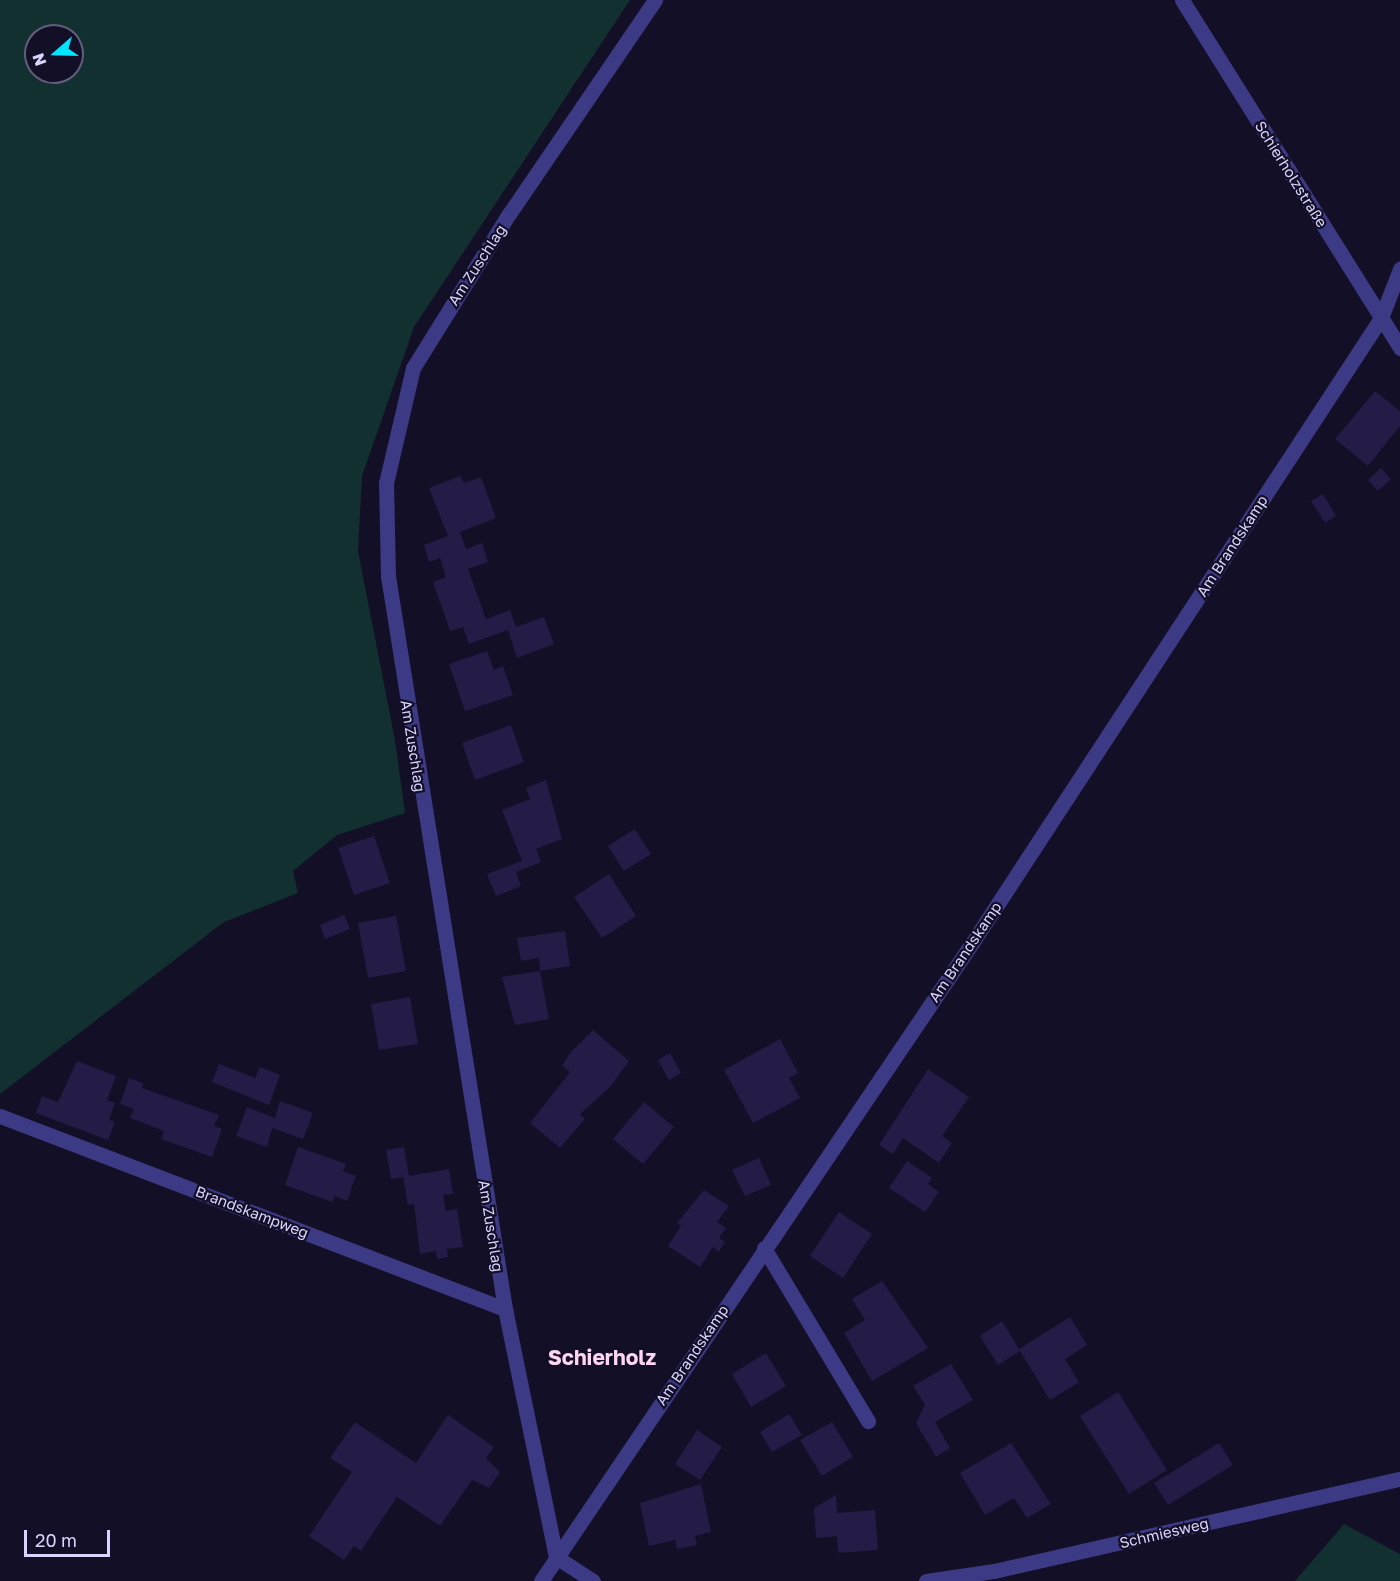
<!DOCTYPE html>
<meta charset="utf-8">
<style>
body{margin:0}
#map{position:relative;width:1400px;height:1581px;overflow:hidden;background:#130f26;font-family:"Golos Text",sans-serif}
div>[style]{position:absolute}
.green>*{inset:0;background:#12302f}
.building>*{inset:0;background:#241b47}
.minor>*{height:15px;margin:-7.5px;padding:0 7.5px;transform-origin:7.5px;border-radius:7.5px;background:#3d3a85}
span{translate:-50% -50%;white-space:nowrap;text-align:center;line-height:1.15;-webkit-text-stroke:4.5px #130f26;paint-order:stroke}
.street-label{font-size:15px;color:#d9d4ff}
.district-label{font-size:21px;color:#ffd6f0;font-weight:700}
.north{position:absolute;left:24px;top:24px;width:60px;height:60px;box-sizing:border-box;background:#130f26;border:2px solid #625e7d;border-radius:50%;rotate:250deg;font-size:16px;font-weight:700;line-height:24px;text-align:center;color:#d9d4ff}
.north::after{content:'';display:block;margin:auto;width:21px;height:27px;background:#00e5ff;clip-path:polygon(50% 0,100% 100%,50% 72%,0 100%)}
.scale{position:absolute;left:24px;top:1530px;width:86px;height:27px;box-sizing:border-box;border:3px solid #d9d4ff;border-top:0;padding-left:8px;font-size:18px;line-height:21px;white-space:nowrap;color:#d9d4ff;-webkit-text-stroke:4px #130f26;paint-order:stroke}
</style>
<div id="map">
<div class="green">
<i style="clip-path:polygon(evenodd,0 0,630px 0,414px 327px,362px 476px,358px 551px,395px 740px,405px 813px,337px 835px,293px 871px,298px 893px,224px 922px,0 1094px,0 0,36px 36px,72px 36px,72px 72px,36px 72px,36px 36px)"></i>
<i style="clip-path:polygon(1344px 1524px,1400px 1554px,1400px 1581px,1295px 1581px)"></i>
</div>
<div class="building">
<i style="clip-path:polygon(1375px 391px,1400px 411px,1400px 426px,1368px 466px,1335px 439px)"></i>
<i style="clip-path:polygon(1381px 468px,1391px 479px,1378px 491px,1368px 480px)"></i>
<i style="clip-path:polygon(460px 476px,464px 483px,481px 477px,496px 518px,460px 532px,466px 549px,482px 543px,488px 562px,468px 569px,486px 619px,510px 610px,516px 627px,544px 617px,554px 644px,517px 658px,508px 630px,469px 644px,463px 627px,450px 631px,433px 582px,446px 577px,440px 558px,429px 562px,424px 545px,448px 536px,429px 488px)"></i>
<i style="clip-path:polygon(1323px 494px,1336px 516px,1325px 523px,1311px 501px)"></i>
<i style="clip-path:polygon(487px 651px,494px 670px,503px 666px,513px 695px,465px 711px,449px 664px)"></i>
<i style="clip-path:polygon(511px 725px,524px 762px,475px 780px,462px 743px)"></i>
<i style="clip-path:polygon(546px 780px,562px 839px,536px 849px,541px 862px,516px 872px,521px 886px,496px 896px,487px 874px,522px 861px,502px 810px,530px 799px,526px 788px)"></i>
<i style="clip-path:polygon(635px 829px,651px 854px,624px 871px,608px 846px)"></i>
<i style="clip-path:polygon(374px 836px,390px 883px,354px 895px,338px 848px)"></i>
<i style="clip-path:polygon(609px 874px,636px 916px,602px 938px,574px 897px)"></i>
<i style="clip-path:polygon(344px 915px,350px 929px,325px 939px,320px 925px)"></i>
<i style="clip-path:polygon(396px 916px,406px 971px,368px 978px,358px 923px)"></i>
<i style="clip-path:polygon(565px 931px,570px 966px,540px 971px,549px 1019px,515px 1025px,502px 977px,540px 971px,539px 958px,521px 961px,517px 938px)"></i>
<i style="clip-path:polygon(410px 997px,418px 1044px,379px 1050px,371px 1004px)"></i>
<i style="clip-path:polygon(593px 1030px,629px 1061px,610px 1087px,580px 1114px,585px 1119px,560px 1148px,530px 1123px,570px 1072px,562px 1066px,570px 1053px)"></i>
<i style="clip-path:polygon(780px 1039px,798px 1073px,789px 1078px,800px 1098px,753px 1123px,724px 1070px)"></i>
<i style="clip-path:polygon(670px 1053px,681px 1073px,669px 1080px,658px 1060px)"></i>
<i style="clip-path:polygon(77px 1061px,116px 1076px,107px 1100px,115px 1103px,109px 1120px,115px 1122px,108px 1140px,36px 1113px,42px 1096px,58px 1102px)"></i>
<i style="clip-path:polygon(219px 1064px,255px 1078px,260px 1067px,280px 1075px,269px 1105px,212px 1082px)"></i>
<i style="clip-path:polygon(928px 1069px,969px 1097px,942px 1136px,952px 1143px,939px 1163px,903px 1138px,893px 1154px,879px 1145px)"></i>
<i style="clip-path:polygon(129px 1078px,143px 1083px,142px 1088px,219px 1115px,214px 1126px,222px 1129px,212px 1157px,161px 1139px,164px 1131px,130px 1118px,134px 1109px,120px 1104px)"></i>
<i style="clip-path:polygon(280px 1101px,313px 1113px,303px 1139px,272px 1128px,267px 1147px,236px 1136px,247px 1107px,275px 1118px)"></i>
<i style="clip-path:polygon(644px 1102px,674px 1127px,643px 1164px,613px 1139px)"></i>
<i style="clip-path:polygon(298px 1147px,346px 1164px,343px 1171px,356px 1176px,347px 1201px,335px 1196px,332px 1202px,285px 1185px)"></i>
<i style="clip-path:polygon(404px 1147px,409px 1176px,449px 1169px,453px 1194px,443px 1195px,446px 1211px,457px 1209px,463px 1247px,447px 1249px,448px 1257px,437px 1259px,436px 1251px,420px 1254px,414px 1204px,408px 1205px,403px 1177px,391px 1179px,386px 1150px)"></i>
<i style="clip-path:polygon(759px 1158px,771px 1185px,745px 1196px,732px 1170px)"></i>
<i style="clip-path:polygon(907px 1161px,932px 1178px,928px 1184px,939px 1192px,925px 1212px,889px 1188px)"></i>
<i style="clip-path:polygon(704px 1190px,729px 1206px,717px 1222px,726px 1228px,719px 1238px,725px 1242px,719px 1252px,713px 1247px,700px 1267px,668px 1246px,681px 1226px,677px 1223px)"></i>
<i style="clip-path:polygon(839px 1212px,872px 1234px,843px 1278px,810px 1256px)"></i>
<i style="clip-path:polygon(882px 1281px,928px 1348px,872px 1381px,844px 1333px,865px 1320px,852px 1299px)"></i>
<i style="clip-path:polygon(1070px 1317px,1087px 1345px,1065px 1359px,1079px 1382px,1050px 1400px,1020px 1351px,998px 1365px,980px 1336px,1002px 1321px,1019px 1349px)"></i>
<i style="clip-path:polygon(766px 1353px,786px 1386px,751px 1407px,732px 1374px)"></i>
<i style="clip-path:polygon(951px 1364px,973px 1400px,935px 1422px,950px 1448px,936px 1457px,916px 1423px,925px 1405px,913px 1386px)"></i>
<i style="clip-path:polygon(1118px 1392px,1167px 1470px,1129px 1494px,1080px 1416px)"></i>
<i style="clip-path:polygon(789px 1414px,802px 1435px,772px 1452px,760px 1432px)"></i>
<i style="clip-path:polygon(448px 1415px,494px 1447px,486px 1458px,500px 1472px,489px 1488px,472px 1480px,440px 1526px,397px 1497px,361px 1551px,354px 1546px,344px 1560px,309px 1536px,352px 1472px,330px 1458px,355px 1422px,416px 1463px)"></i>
<i style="clip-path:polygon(832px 1422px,853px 1457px,822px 1476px,800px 1440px)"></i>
<i style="clip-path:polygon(697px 1430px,722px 1447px,700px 1480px,675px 1464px)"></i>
<i style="clip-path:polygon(1011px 1443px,1051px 1504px,1027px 1518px,1014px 1498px,985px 1515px,960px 1473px)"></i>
<i style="clip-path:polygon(1219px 1443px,1233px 1465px,1168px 1505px,1154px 1483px)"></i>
<i style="clip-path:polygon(701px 1484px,711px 1532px,695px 1536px,697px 1545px,677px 1549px,675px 1540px,649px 1546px,640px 1503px)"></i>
<i style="clip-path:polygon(836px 1495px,837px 1513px,875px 1510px,878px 1550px,838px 1553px,837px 1536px,816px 1538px,814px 1508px)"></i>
</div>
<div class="minor">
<i style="left:1182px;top:0;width:411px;rotate:57.9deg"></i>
<i style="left:0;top:1116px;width:541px;rotate:20.92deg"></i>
<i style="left:764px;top:1248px;width:202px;rotate:59deg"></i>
<i style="left:541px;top:1581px;width:770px;rotate:-55.96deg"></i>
<i style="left:972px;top:943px;width:747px;rotate:-56.8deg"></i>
<i style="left:1381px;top:318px;width:53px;rotate:-68.8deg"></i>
<i style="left:593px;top:1581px;width:44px;rotate:-147deg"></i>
<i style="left:556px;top:1557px;width:253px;rotate:-101.6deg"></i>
<i style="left:505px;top:1309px;width:742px;rotate:-99.07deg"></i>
<i style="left:388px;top:576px;width:93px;rotate:-91.2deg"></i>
<i style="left:386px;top:483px;width:118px;rotate:-76.8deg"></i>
<i style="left:413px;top:368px;width:181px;rotate:-58.1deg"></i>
<i style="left:509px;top:214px;width:259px;rotate:-55.7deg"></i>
<i style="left:926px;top:1581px;width:69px;rotate:-8.4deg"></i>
<i style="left:994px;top:1571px;width:416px;rotate:-12.8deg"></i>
</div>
<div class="street-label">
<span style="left:1291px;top:174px;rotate:58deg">Schierholzstraße</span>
<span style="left:477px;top:265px;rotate:-57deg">Am Zuschlag</span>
<span style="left:1232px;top:546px;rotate:-57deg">Am Brandskamp</span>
<span style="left:413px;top:746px;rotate:81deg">Am Zuschlag</span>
<span style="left:965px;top:952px;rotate:-56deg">Am Brandskamp</span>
<span style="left:252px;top:1212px;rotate:21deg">Brandskampweg</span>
<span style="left:491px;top:1226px;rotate:81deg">Am Zuschlag</span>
<span style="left:692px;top:1355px;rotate:-56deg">Am Brandskamp</span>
<span style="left:1164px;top:1533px;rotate:-13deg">Schmiesweg</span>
</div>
<div class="district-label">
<span style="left:602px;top:1357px">Schierholz</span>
</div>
<div class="north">N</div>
<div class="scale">20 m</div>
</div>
